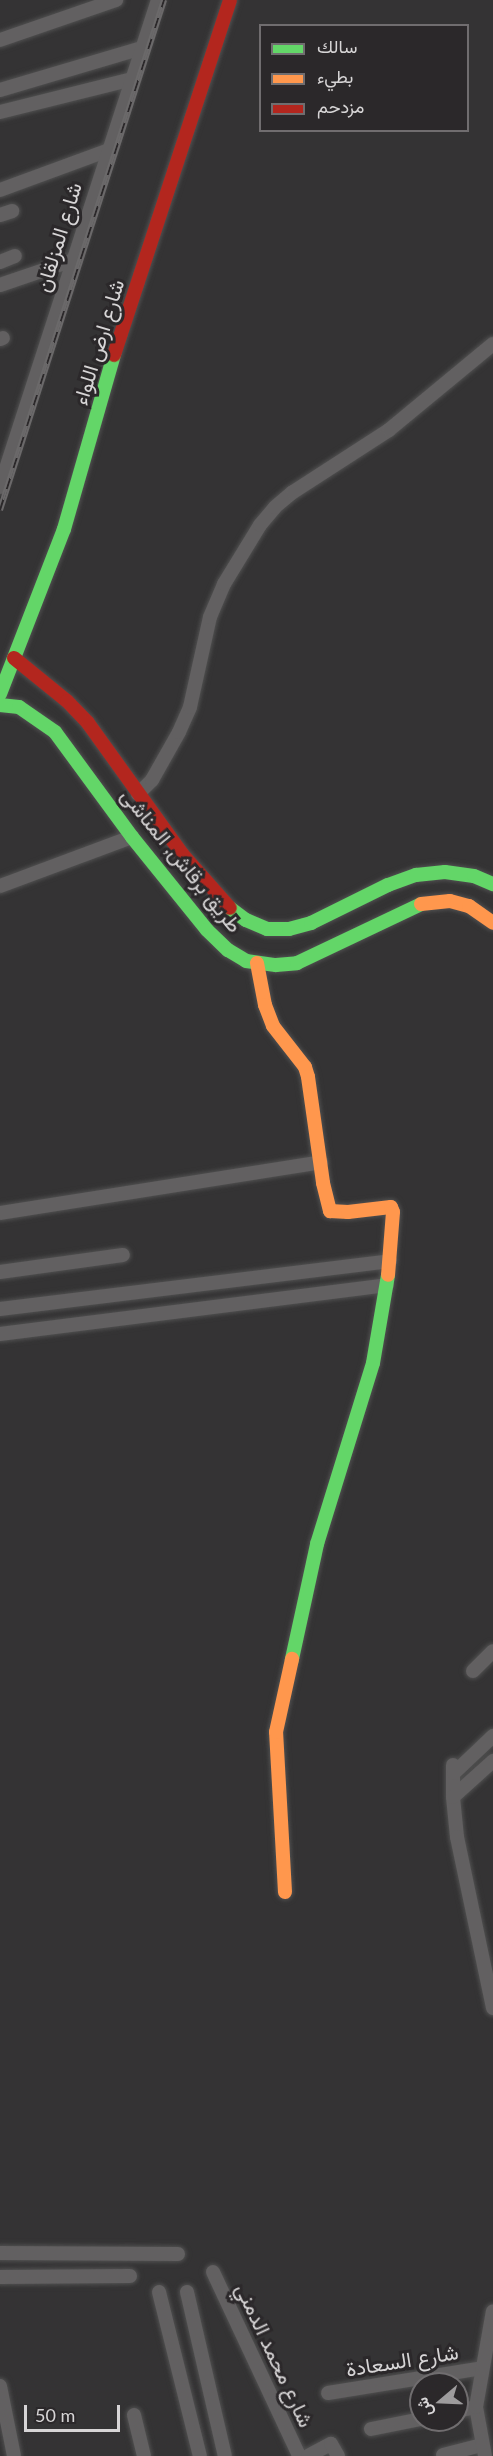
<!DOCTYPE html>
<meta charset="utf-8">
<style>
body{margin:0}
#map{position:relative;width:493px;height:2456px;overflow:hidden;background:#343334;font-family:Lato,Vazirmatn,sans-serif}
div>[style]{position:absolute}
.roads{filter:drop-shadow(0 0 2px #505050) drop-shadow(0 0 2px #505050)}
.street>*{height:14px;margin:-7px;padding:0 7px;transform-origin:7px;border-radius:7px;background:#626061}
.fast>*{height:14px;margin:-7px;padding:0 7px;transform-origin:7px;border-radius:7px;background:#63d668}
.slow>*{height:14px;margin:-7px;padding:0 7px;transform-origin:7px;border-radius:7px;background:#ff974d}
.jam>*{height:14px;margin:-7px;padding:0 7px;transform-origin:7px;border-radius:7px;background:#b3261e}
.rail>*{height:6px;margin-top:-3px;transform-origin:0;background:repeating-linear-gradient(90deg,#2b282a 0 11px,#6b696a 0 22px);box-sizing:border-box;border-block:2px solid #6b696a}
span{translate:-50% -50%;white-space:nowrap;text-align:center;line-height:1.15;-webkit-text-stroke:6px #2b282a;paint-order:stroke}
.street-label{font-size:21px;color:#d7d5d6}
.legend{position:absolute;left:259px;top:24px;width:210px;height:108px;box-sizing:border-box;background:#2b282a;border:2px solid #706d6f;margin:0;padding:8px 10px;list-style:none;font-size:18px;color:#d7d5d6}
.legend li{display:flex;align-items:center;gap:12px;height:30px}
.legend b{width:30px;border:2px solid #706d6f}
.north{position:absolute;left:409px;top:2372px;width:60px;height:60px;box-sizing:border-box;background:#2b282a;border:2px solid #706d6f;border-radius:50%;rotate:251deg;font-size:16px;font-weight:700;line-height:24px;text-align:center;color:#d7d5d6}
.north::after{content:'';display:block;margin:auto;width:21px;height:27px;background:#9e9c9d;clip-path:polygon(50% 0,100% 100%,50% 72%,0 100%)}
.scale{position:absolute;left:24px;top:2405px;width:96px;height:27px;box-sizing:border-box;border:3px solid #d7d5d6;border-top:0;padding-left:8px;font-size:18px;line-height:21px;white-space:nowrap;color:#d7d5d6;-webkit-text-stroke:4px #2b282a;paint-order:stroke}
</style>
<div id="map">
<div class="roads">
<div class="street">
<i style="left:0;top:40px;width:123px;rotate:-19deg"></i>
<i style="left:0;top:90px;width:148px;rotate:-16.5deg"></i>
<i style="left:0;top:112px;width:136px;rotate:-14deg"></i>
<i style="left:0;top:190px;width:116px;rotate:-20.2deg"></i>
<i style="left:0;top:215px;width:13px;rotate:-18deg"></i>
<i style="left:0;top:262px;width:16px;rotate:-22deg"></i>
<i style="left:0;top:285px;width:78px;rotate:-18.7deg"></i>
<i style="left:0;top:339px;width:3px;rotate:-18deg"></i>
<i style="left:0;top:487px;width:512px;rotate:-72.03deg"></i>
<i style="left:138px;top:794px;width:20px;rotate:-45deg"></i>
<i style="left:152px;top:780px;width:55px;rotate:-60.6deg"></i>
<i style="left:179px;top:732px;width:27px;rotate:-66deg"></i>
<i style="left:190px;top:707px;width:92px;rotate:-77.5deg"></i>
<i style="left:210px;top:617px;width:36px;rotate:-67deg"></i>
<i style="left:224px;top:584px;width:69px;rotate:-58.6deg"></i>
<i style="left:260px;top:525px;width:23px;rotate:-50deg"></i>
<i style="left:275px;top:507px;width:23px;rotate:-40deg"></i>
<i style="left:293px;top:492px;width:114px;rotate:-32.9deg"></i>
<i style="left:389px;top:430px;width:135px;rotate:-39.6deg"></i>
<i style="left:0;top:886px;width:141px;rotate:-20.4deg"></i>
<i style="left:0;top:1213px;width:325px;rotate:-9deg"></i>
<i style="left:0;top:1272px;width:124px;rotate:-7.9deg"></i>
<i style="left:0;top:1309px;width:393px;rotate:-7deg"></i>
<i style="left:0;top:1334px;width:390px;rotate:-7.2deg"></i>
<i style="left:473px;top:1671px;width:28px;rotate:-45deg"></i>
<i style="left:453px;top:1765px;width:32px;rotate:90deg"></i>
<i style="left:453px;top:1797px;width:40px;rotate:84.3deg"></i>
<i style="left:457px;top:1837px;width:175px;rotate:78.1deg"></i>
<i style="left:454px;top:1773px;width:54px;rotate:-43.5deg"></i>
<i style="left:453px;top:1797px;width:54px;rotate:-42deg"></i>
<i style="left:0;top:2253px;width:178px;rotate:0.3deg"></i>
<i style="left:213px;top:2272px;width:203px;rotate:64.9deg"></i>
<i style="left:0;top:2277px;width:130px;rotate:-0.4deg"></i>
<i style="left:159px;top:2292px;width:169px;rotate:76deg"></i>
<i style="left:187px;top:2292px;width:168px;rotate:77deg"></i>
<i style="left:0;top:2386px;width:71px;rotate:78.7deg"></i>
<i style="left:328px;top:2393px;width:156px;rotate:-9.2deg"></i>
<i style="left:457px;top:2411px;width:19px;rotate:-12deg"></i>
<i style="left:134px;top:2415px;width:42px;rotate:76.3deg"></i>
<i style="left:371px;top:2429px;width:51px;rotate:-11.3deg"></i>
<i style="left:443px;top:2455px;width:40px;rotate:-14.4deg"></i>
<i style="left:308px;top:2456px;width:26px;rotate:-28deg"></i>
<i style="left:331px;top:2444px;width:14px;rotate:60deg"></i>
<i style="left:485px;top:2456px;width:50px;rotate:-100.4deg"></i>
<i style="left:476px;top:2407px;width:97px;rotate:-80deg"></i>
</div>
<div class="fast">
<i style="left:0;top:694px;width:177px;rotate:-68.8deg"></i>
<i style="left:64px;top:529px;width:181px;rotate:-74deg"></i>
<i style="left:0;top:705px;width:19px;rotate:6deg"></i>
<i style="left:19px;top:707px;width:44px;rotate:34.8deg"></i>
<i style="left:55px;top:732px;width:130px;rotate:53.7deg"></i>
<i style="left:132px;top:837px;width:119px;rotate:51.1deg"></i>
<i style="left:207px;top:930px;width:29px;rotate:44deg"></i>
<i style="left:228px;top:950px;width:21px;rotate:31deg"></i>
<i style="left:246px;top:961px;width:30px;rotate:8deg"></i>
<i style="left:276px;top:965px;width:21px;rotate:-5deg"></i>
<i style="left:297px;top:963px;width:137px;rotate:-25.4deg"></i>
<i style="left:230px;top:908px;width:20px;rotate:37deg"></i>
<i style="left:246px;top:920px;width:23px;rotate:23deg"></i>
<i style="left:267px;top:929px;width:22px"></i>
<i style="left:289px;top:929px;width:23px;rotate:-15deg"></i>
<i style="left:311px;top:923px;width:86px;rotate:-26.3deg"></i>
<i style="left:388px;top:885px;width:30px;rotate:-20deg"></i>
<i style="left:416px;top:875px;width:29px;rotate:-6deg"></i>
<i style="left:445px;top:872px;width:29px;rotate:8deg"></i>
<i style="left:474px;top:876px;width:21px;rotate:23deg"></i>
<i style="left:292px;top:1659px;width:118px;rotate:-77.7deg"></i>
<i style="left:317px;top:1544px;width:189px;rotate:-72.8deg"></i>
<i style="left:373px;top:1363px;width:89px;rotate:-80.3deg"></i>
</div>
<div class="slow">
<i style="left:421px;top:904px;width:29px;rotate:-6deg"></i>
<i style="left:450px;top:901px;width:20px;rotate:15deg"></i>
<i style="left:469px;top:906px;width:29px;rotate:35deg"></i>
<i style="left:257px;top:963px;width:43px;rotate:79.2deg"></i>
<i style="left:265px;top:1005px;width:22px;rotate:69deg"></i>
<i style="left:273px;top:1026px;width:52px;rotate:52deg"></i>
<i style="left:305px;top:1067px;width:10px;rotate:73deg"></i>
<i style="left:308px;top:1077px;width:107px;rotate:81.9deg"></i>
<i style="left:323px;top:1183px;width:29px;rotate:76deg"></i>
<i style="left:330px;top:1211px;width:18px;rotate:3deg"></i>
<i style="left:348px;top:1212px;width:43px;rotate:-6.6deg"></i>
<i style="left:391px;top:1207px;width:5px;rotate:68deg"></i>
<i style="left:393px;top:1212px;width:63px;rotate:94.5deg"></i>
<i style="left:285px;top:1892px;width:160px;rotate:-93.2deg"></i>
<i style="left:276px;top:1732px;width:75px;rotate:-77.6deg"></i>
</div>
<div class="jam">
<i style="left:114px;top:355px;width:373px;rotate:-71.9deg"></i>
<i style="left:14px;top:658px;width:68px;rotate:39.1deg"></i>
<i style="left:67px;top:701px;width:30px;rotate:46deg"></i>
<i style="left:88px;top:723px;width:161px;rotate:54.3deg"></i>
<i style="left:182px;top:854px;width:72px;rotate:48.4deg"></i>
</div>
</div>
<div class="rail">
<i style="left:0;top:510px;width:536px;rotate:-72.17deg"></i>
</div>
<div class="street-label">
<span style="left:58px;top:237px;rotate:-73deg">شارع المزلقان</span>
<span style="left:98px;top:342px;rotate:-73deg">شارع ارض اللواء</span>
<span style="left:182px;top:860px;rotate:51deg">طريق برقاش, المناشى</span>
<span style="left:275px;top:2355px;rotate:65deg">شارع محمد الدمني</span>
<span style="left:402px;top:2360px;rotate:-9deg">شارع السعادة</span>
</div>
<ul class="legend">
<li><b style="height:8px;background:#63d668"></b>سالك</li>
<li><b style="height:8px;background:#ff974d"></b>بطيء</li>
<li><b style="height:8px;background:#b3261e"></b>مزدحم</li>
</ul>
<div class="north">ش</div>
<div class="scale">50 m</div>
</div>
